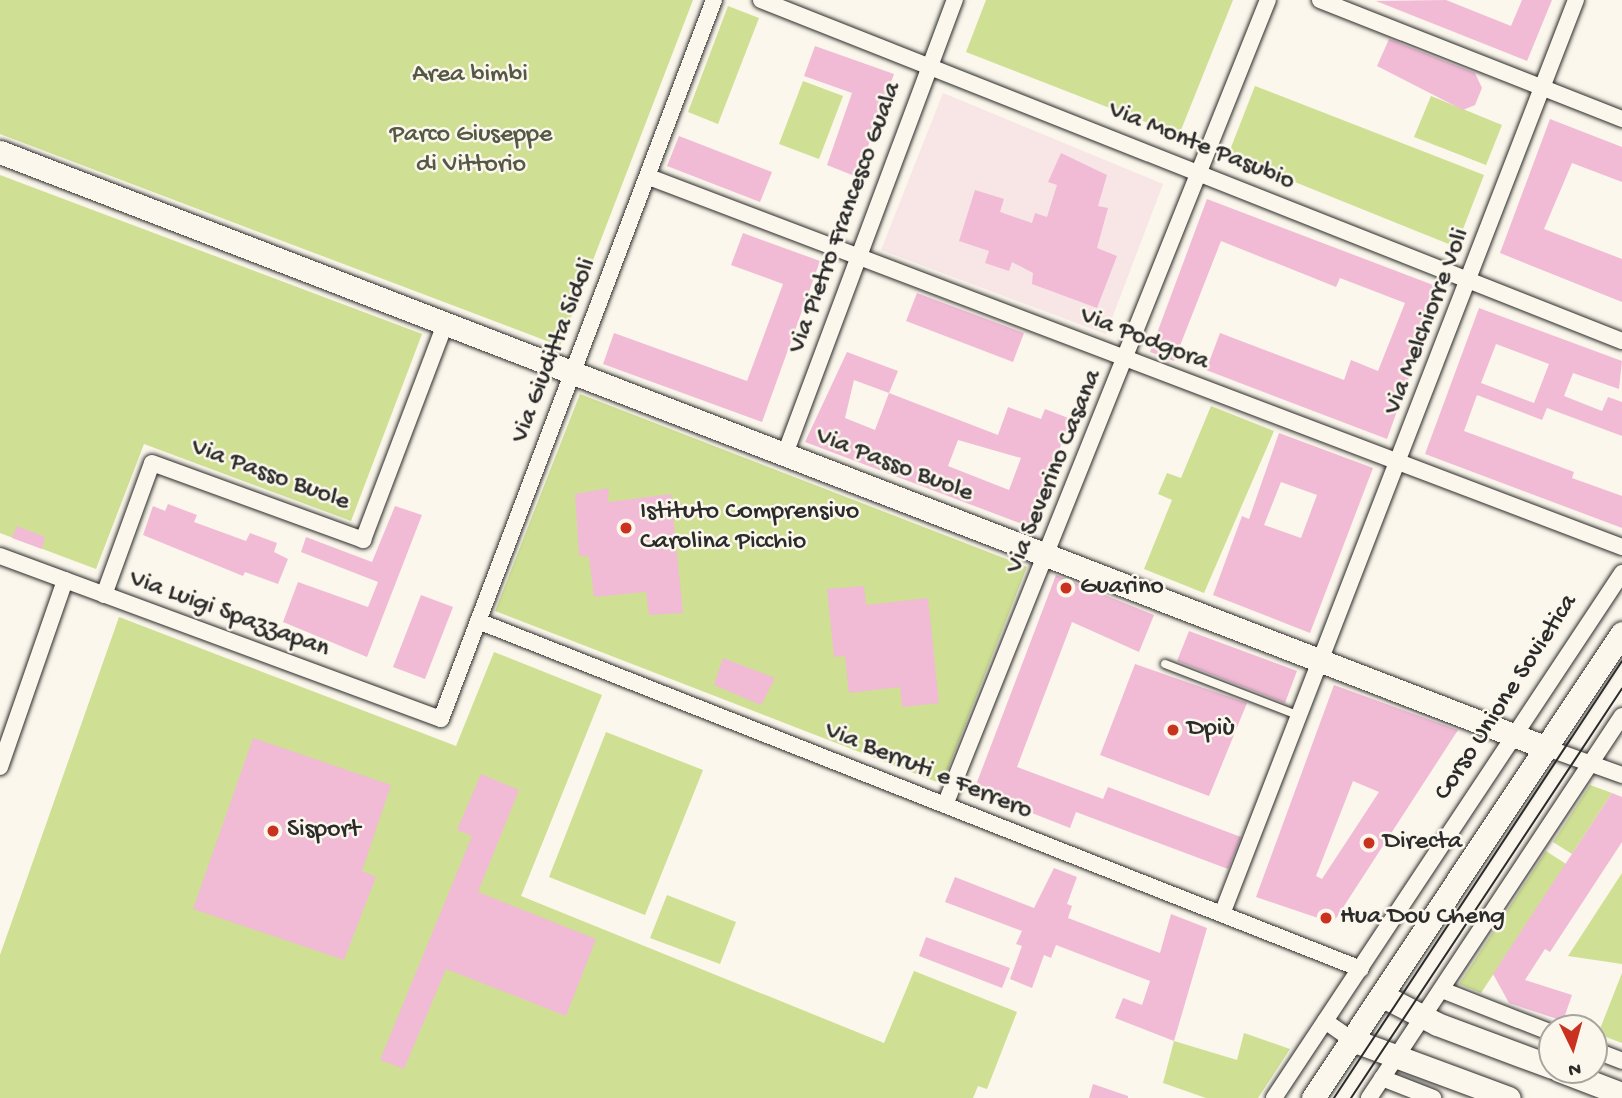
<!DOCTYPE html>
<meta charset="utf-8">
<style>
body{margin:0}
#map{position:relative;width:1622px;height:1098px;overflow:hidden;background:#fbf7ec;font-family:"Gochi Hand",sans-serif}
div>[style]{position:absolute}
.built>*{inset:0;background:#f8e5e5}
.green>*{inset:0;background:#cfdf93}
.building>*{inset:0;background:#f1bbd6}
.roads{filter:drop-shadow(0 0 2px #2b2b2b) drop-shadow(0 0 2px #2b2b2b)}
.lane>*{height:8px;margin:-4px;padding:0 4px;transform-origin:4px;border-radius:4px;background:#fbf7ec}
.street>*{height:16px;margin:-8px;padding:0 8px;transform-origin:8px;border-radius:8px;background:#fbf7ec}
.secondary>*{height:23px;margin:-11.5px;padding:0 11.5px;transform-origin:11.5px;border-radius:11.5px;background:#fbf7ec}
.tram>*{height:2px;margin:-1px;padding:0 1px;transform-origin:1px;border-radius:1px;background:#2b2b2b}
.dots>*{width:19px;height:19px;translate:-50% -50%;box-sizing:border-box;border:4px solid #fbf7ec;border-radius:50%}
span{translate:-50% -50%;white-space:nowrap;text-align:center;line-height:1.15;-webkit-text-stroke:5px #fbf7ec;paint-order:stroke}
.park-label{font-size:26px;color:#545845}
.street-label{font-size:26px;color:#2b2b2b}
.poi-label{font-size:26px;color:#2b2b2b}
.left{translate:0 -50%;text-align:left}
.north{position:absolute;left:1538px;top:1014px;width:70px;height:70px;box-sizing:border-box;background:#fbf7ec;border:2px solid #a8a59f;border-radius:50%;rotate:175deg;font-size:19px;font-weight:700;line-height:28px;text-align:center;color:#2b2b2b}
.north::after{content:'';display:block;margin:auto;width:24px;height:32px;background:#c8321e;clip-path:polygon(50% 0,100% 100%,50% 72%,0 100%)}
</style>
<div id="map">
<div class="built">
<i style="clip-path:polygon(943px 93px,1163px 184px,1106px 334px,881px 250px)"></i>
</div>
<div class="green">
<i style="clip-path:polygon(0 0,693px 0,560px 346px,0 134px)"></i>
<i style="clip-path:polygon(986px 0,1233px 0,1179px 135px,966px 52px)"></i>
<i style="clip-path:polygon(728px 6px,759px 18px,718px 124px,688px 112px)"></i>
<i style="clip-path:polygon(803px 81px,843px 96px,819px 159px,779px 144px)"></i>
<i style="clip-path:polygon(1255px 86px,1484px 175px,1456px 247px,1228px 155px)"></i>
<i style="clip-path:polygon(1431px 96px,1502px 125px,1486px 165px,1414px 137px)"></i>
<i style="clip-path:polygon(0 175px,422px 334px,351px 521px,144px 444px,96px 569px,0 533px)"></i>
<i style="clip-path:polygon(580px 394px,1027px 567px,942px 784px,495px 611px)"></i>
<i style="clip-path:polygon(1211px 406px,1274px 431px,1204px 593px,1144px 569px,1172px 500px,1158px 494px,1167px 473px,1181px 478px)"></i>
<i style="clip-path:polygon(119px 617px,456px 746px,494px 652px,602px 695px,521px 896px,884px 1043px,914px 971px,1017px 1012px,987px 1089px,978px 1086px,973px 1098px,0 1098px,0 955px)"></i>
<i style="clip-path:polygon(606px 732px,703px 770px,645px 915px,549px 877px)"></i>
<i style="clip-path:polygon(1590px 785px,1612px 793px,1572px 854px,1553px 842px)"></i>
<i style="clip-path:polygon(1546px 851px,1566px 864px,1481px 993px,1459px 984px)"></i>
<i style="clip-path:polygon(1622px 873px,1622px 964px,1568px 956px)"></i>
<i style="clip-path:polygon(667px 895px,736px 922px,720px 964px,650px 938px)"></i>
<i style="clip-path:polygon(1622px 973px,1622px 1043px,1598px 1034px)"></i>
<i style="clip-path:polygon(1244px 1033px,1290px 1049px,1258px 1098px,1206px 1098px,1163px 1083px,1174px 1041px,1237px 1060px)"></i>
</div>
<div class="building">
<i style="clip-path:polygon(1446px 0,1511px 26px,1522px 0,1552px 0,1527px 61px,1376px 1px)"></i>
<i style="clip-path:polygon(1389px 39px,1475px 73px,1482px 88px,1475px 105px,1463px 110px,1377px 66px)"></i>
<i style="clip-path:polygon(815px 46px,894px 74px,857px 177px,827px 165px,852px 93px,804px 76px)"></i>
<i style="clip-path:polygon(1550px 119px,1622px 147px,1622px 182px,1572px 163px,1544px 229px,1622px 259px,1622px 302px,1500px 253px)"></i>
<i style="clip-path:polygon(679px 136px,772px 172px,760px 202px,667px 166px)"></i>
<i style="clip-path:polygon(1061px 153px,1107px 175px,1098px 206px,1108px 208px,1097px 248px,1117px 256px,1097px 308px,1032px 284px,1033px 273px,1012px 262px,1009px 271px,985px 263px,989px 251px,959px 241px,975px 190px,1004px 199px,1000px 212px,1032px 223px,1035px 213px,1047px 217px,1057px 185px,1048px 182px)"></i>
<i style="clip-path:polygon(1207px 199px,1441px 288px,1387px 439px,1206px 370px,1220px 333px,1344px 380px,1351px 360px,1378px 371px,1405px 303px,1340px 278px,1336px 287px,1221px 241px,1174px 361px,1150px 352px)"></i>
<i style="clip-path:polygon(743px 233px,820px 261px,762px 422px,603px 364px,614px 333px,747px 381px,783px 284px,731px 265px)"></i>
<i style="clip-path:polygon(917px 293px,1024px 333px,1013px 362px,906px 321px)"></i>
<i style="clip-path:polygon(evenodd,1479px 308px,1622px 361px,1619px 389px,1573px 373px,1564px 396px,1602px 411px,1608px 397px,1622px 402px,1622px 436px,1547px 408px,1542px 420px,1477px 395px,1464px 431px,1574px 472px,1572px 478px,1622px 496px,1622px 528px,1425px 454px,1479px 308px,1496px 344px,1549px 364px,1534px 403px,1481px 383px,1496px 344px)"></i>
<i style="clip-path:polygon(evenodd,847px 352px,898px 371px,889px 393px,998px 435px,1008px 407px,1041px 419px,1045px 409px,1071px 419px,1030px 527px,805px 442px,847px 352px,854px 380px,889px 393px,875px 430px,845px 418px,854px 380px,847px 352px,958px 440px,1021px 458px,1009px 490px,948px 466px,958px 440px)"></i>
<i style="clip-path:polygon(evenodd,1279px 433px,1373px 468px,1310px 633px,1213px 595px,1242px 516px,1249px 519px,1279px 433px,1281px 482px,1317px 495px,1301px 538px,1264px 525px,1281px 482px)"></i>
<i style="clip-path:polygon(609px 488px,608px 502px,671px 494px,683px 613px,649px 615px,646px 592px,594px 597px,589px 557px,579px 555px,575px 494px)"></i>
<i style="clip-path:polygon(168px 504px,197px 515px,194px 522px,246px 541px,250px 533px,277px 543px,274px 552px,288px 559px,278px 584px,245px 572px,243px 576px,143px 535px,153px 506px,165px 511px)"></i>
<i style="clip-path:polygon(395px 506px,422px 515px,367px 657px,283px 622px,298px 582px,368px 607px,378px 582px,301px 552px,306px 537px,372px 562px)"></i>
<i style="clip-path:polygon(17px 526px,45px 537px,42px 549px,12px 538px)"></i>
<i style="clip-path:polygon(1056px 575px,1154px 615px,1139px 652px,1072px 622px,1017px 767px,1103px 799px,1108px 787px,1241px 837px,1228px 869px,1076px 812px,1070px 828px,974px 790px)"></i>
<i style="clip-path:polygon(864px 586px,866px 605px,928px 598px,939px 703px,902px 707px,900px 687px,849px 693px,845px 656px,834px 657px,827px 589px)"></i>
<i style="clip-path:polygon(421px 595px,453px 607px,425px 679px,393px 667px)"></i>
<i style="clip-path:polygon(1189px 631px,1297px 671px,1285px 703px,1177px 661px)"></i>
<i style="clip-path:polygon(723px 658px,775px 678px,761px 705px,714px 685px)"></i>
<i style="clip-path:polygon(1135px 664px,1247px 703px,1209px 796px,1100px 755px)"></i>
<i style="clip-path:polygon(evenodd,1334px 685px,1458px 730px,1333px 923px,1256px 897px,1334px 685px,1353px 781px,1379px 792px,1322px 879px,1316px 876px,1353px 781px)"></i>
<i style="clip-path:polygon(253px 738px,391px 785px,362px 871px,376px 877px,344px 960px,193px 909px)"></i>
<i style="clip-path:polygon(481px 774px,519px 790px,478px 892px,596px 939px,566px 1016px,446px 969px,404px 1069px,380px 1060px,472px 836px,457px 830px)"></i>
<i style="clip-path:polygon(1612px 793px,1622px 797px,1622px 842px,1550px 952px,1545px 949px,1525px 980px,1572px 995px,1563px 1021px,1509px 1003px,1493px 974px)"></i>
<i style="clip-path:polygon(1054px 868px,1077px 877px,1067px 904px,1072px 906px,1068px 918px,1160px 953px,1171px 914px,1207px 928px,1174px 1041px,1115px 1018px,1123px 998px,1142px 1005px,1150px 981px,1056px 945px,1051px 958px,1044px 955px,1032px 988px,1010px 979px,1022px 946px,1016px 944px,1022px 931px,945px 902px,955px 877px,1034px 908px)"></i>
<i style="clip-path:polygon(926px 937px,1010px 968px,1002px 988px,919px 956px)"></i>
<i style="clip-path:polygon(1093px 1084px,1128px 1096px,1128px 1098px,1089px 1098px)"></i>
</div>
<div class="roads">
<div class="lane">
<i style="left:1165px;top:664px;width:145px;rotate:21.1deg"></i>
</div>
<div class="street">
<i style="left:761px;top:0;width:926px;rotate:21.61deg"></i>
<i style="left:1320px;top:0;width:325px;rotate:21.5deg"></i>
<i style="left:649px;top:177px;width:1041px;rotate:20.82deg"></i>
<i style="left:785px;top:454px;width:485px;rotate:-69.5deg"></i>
<i style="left:0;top:556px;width:470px;rotate:20.3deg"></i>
<i style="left:441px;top:719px;width:769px;rotate:-69.21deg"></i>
<i style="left:104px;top:595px;width:140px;rotate:-70deg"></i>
<i style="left:152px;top:463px;width:225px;rotate:20deg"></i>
<i style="left:363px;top:540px;width:231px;rotate:-69.2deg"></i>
<i style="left:478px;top:621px;width:949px;rotate:21.51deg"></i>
<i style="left:1547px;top:748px;width:80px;rotate:19.8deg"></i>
<i style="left:0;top:767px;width:198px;rotate:-70.8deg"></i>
<i style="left:945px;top:805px;width:867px;rotate:-68.14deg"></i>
<i style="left:1222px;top:914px;width:980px;rotate:-68.83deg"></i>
<i style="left:1442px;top:990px;width:118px;rotate:21.4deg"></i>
<i style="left:1325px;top:1021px;width:33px;rotate:35deg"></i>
<i style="left:1594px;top:1050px;width:30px;rotate:21deg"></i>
<i style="left:1382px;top:1078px;width:55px;rotate:21.4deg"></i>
<i style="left:1274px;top:1098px;width:630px;rotate:-56.46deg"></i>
<i style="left:1369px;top:1098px;width:458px;rotate:-56.5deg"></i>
</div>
<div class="secondary">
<i style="left:0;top:152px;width:1658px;rotate:21.07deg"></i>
<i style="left:1383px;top:996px;width:61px;rotate:27.4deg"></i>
<i style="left:1437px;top:1024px;width:123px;rotate:20.5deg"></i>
<i style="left:1352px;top:1040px;width:167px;rotate:20.3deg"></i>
<i style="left:1559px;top:1070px;width:67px;rotate:20.9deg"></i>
<i style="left:1313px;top:1098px;width:558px;rotate:-56.4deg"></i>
</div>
</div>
<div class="tram">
<i style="left:1334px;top:1098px;width:523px;rotate:-56.61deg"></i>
<i style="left:1351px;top:1098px;width:491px;rotate:-56.5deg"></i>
</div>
<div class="dots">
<i style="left:626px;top:528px;background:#c8321e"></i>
<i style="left:1066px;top:588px;background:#c8321e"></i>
<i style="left:1173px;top:730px;background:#c8321e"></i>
<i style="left:273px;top:831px;background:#c8321e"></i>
<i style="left:1369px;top:843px;background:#c8321e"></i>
<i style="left:1326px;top:918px;background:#c8321e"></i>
</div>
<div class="park-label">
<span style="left:470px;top:76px">Area bimbi</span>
<span style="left:471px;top:151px">Parco Giuseppe<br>di Vittorio</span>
</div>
<div class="street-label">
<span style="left:1201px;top:147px;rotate:22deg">Via Monte Pasubio</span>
<span style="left:846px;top:218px;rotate:-70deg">Via Pietro Francesco Guala</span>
<span style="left:1428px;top:322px;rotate:-69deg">Via Melchiorre Voli</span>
<span style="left:1144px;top:340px;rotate:21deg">Via Podgora</span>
<span style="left:555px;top:351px;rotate:-69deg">Via Giuditta Sidoli</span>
<span style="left:894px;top:466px;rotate:21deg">Via Passo Buole</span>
<span style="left:1055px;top:472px;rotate:-68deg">Via Severino Casana</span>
<span style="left:270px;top:476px;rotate:20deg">Via Passo Buole</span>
<span style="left:229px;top:615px;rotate:20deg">Via Luigi Spazzapan</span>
<span style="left:1507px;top:698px;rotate:-57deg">Corso Unione Sovietica</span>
<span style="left:928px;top:772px;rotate:22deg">Via Berruti e Ferrero</span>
</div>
<div class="poi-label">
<span class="left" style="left:640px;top:528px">Istituto Comprensivo<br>Carolina Picchio</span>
<span class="left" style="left:1080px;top:588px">Guarino</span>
<span class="left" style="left:1187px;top:730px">Dpiù</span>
<span class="left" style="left:287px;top:831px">Sisport</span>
<span class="left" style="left:1383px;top:843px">Directa</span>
<span class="left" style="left:1340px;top:918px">Hua Dou Cheng</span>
</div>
<div class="north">N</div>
</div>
